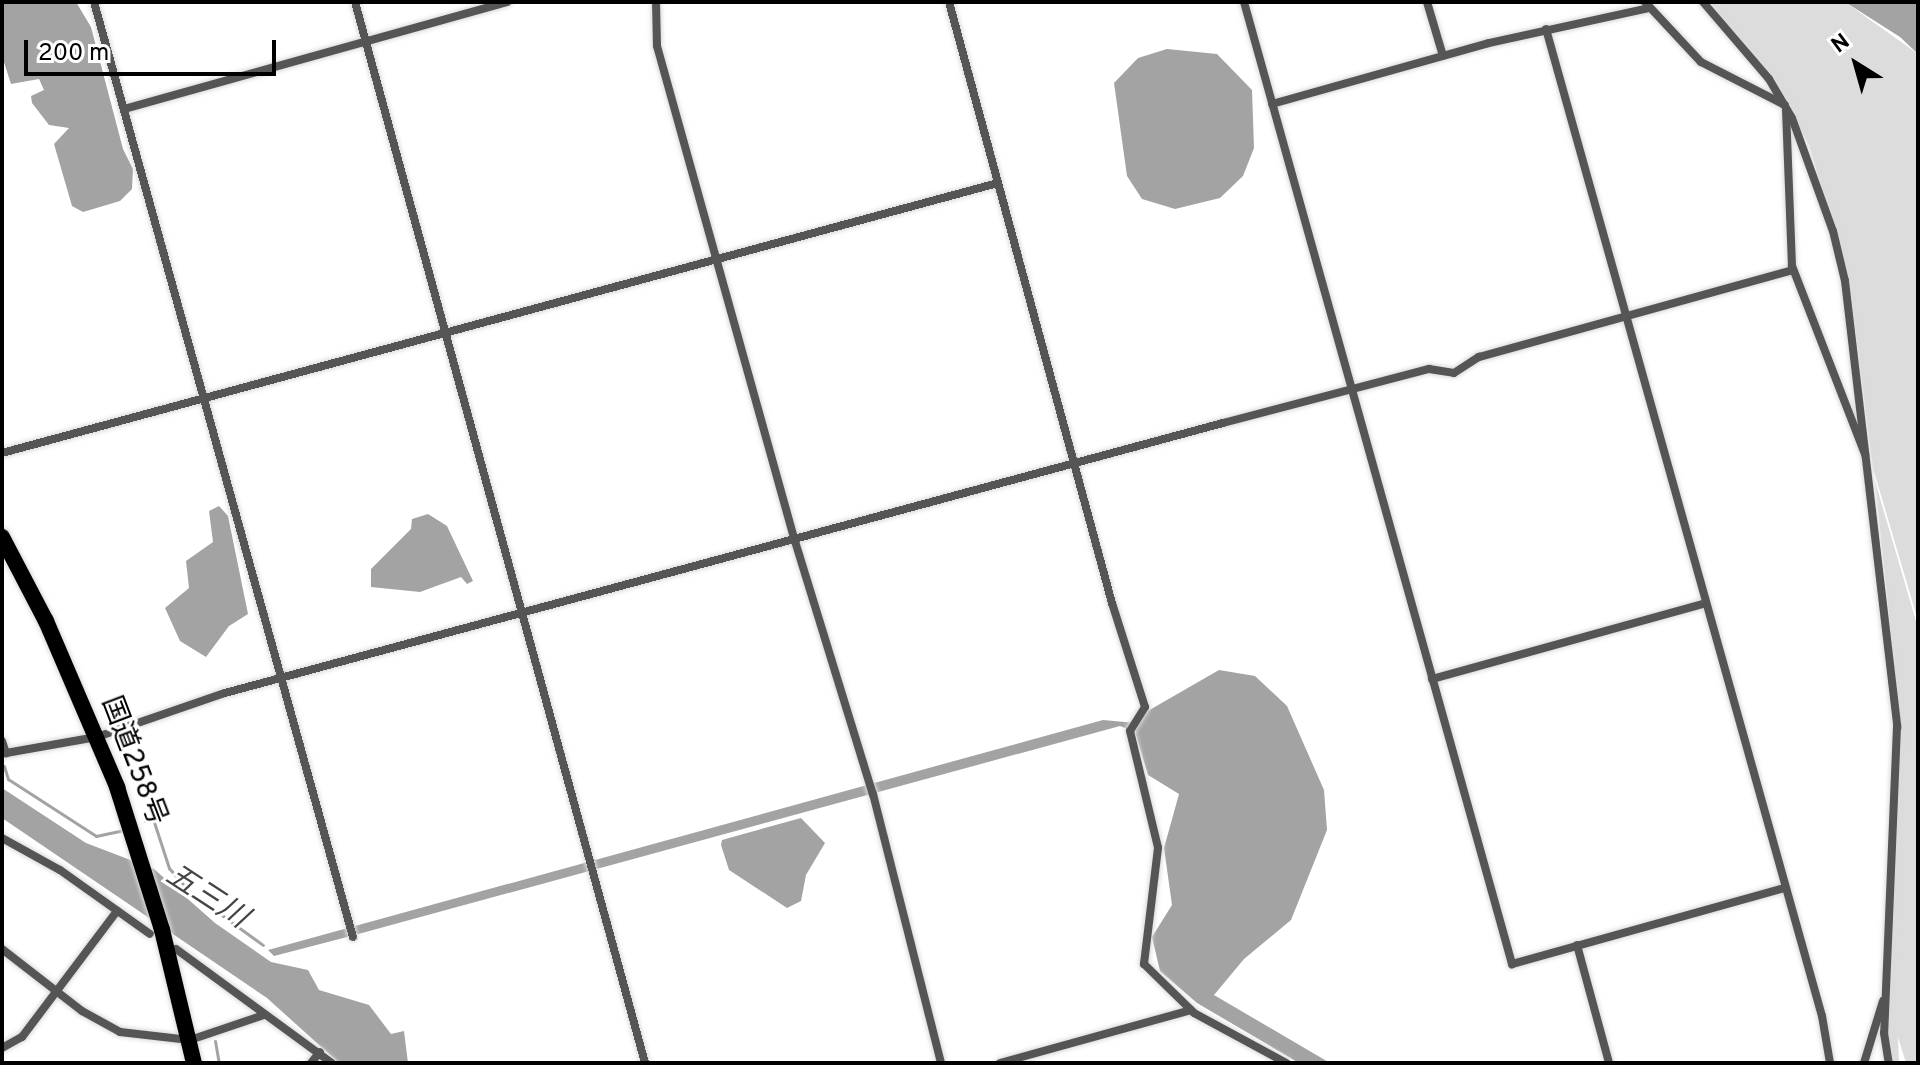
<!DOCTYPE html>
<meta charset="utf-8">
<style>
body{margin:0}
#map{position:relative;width:1920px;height:1065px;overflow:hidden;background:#fff;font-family:Overpass,"Noto Sans JP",sans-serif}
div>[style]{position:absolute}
.green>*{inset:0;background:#dcdcdc}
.water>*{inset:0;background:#a3a3a3}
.stream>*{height:3px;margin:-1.5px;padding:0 1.5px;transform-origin:1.5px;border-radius:1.5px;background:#a3a3a3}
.roads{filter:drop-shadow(0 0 2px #dbdbdb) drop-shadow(0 0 2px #dbdbdb)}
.street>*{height:8px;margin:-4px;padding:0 4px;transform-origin:4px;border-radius:4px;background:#555}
.highway>*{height:16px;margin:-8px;padding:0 8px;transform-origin:8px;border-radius:8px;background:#000}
span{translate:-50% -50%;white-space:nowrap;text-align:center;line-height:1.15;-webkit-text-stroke:6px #fff;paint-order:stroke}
.street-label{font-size:28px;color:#000}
.water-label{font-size:30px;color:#444;font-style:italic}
.frame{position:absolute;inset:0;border:4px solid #000;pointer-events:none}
.north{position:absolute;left:1816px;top:24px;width:80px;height:80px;-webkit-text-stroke:6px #fff;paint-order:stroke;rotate:323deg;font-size:22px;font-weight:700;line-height:32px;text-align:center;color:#000}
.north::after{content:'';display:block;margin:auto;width:28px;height:36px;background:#000;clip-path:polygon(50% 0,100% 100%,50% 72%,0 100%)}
.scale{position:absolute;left:24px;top:40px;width:252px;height:36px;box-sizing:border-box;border:4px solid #000;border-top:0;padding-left:10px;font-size:24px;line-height:28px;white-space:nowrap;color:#000;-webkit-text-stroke:6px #fff;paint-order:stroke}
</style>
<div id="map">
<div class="green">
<i style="clip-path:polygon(1709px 2px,1845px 2px,1918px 54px,1918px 621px,1873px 468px,1849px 281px,1809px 145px,1772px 77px)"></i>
<i style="clip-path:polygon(1875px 481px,1918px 628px,1918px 1063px,1906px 1063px,1898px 1037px,1899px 1063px,1891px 1063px,1888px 1036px,1901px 727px)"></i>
</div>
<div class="water">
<i style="clip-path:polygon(2px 2px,76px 2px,91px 27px,123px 149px,133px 169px,132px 189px,120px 201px,83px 212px,72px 206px,54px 144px,69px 128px,49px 125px,32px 103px,31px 96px,44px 90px,39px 79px,11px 84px,2px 56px)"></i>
<i style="clip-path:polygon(1845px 2px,1918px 2px,1918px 54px,1900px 37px)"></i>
<i style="clip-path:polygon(1167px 49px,1217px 54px,1252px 90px,1254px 148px,1243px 176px,1220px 198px,1175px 209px,1142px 199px,1127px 176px,1114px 83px,1138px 58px)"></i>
<i style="clip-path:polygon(219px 506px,228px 516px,248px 614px,229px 626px,206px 657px,180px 641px,165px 608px,189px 588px,186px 561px,213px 542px,209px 511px)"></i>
<i style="clip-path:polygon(428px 514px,447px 526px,473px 581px,467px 584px,461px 577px,420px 592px,371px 587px,371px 569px,411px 529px,412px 519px)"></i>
<i style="clip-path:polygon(1219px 670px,1255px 676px,1287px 706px,1324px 790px,1327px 830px,1291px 920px,1244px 959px,1214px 995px,1330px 1063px,1299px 1063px,1197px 1003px,1160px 971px,1152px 937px,1172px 905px,1164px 848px,1179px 794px,1148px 775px,1135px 732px,1120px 726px,351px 936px,274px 956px,268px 950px,1103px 720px,1136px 723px,1146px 712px)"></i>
<i style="clip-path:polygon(2px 788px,86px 843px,154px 869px,215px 923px,271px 962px,308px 970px,319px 990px,369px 1005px,391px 1034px,404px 1031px,408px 1063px,339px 1063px,267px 998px,2px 818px)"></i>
<i style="clip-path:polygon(801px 818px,825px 843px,806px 875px,801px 901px,787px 908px,729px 870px,721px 845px,722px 840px)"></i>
</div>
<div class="stream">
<i style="left:4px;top:766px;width:14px;rotate:73deg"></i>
<i style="left:8px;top:779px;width:105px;rotate:32.9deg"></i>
<i style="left:96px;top:836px;width:25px;rotate:-12deg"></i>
<i style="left:145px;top:821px;width:8px;rotate:-14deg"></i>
<i style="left:153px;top:819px;width:52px;rotate:71.9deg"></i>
<i style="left:169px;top:868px;width:32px;rotate:49deg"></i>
<i style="left:190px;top:892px;width:90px;rotate:36deg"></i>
<i style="left:215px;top:1041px;width:22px;rotate:80deg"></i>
</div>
<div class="roads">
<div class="street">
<i style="left:94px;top:2px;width:970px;rotate:74.52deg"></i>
<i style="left:355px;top:2px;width:1100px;rotate:74.71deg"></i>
<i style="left:656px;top:2px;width:44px;rotate:88.7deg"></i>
<i style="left:657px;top:46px;width:511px;rotate:74.44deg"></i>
<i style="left:794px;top:538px;width:268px;rotate:72.9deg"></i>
<i style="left:873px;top:794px;width:277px;rotate:75.8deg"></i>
<i style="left:949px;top:2px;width:623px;rotate:74.83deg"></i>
<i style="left:1112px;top:603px;width:109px;rotate:72.4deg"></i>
<i style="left:1145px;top:707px;width:28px;rotate:122deg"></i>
<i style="left:1130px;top:731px;width:120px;rotate:76.5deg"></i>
<i style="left:1158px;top:848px;width:117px;rotate:96.9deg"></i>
<i style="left:1144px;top:964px;width:70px;rotate:44.4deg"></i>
<i style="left:1194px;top:1013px;width:105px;rotate:28.5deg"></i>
<i style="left:1244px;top:2px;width:999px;rotate:74.43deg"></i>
<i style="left:1512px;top:964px;width:283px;rotate:-15.6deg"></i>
<i style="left:1427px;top:2px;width:56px;rotate:73.5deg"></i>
<i style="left:1645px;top:2px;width:82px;rotate:47deg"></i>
<i style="left:1701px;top:62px;width:94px;rotate:27.1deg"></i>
<i style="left:1703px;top:2px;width:101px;rotate:49.4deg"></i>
<i style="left:1769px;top:79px;width:45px;rotate:59.5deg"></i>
<i style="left:1792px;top:118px;width:120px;rotate:70.1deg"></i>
<i style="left:1833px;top:231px;width:51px;rotate:76.5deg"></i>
<i style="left:1845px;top:281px;width:449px;rotate:83.3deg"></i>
<i style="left:1897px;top:727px;width:306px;rotate:92.4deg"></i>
<i style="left:1884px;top:1033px;width:30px;rotate:81deg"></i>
<i style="left:1546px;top:29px;width:1025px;rotate:74.38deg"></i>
<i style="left:1822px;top:1016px;width:48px;rotate:80.3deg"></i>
<i style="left:1272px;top:104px;width:225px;rotate:-15.7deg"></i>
<i style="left:1489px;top:43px;width:164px;rotate:-12.3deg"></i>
<i style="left:124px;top:109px;width:398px;rotate:-15.6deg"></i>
<i style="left:1786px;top:110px;width:156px;rotate:87.8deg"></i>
<i style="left:1792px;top:266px;width:202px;rotate:68.8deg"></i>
<i style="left:2px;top:453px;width:1032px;rotate:-15.17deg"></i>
<i style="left:1432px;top:679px;width:284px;rotate:-15.5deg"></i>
<i style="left:2px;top:741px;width:13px;rotate:72deg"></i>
<i style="left:6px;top:753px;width:92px;rotate:-10deg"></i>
<i style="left:97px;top:737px;width:135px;rotate:-19deg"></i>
<i style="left:225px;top:693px;width:1034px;rotate:-15.14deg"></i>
<i style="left:1223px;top:423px;width:213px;rotate:-14.7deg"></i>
<i style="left:1429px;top:369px;width:25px;rotate:9deg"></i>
<i style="left:1454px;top:373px;width:30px;rotate:-33deg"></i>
<i style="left:1479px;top:357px;width:326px;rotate:-15.5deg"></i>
<i style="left:2px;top:838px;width:66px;rotate:28.9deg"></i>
<i style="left:60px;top:870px;width:110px;rotate:35.4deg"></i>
<i style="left:1577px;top:945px;width:122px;rotate:74.8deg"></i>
<i style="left:2px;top:949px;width:101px;rotate:37.8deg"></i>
<i style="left:82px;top:1011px;width:43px;rotate:28.9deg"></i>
<i style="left:120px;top:1032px;width:70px;rotate:6.5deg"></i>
<i style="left:190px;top:1040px;width:78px;rotate:-18.7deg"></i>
<i style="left:176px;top:949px;width:193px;rotate:36.2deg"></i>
<i style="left:2px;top:1048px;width:23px;rotate:-29deg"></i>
<i style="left:22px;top:1037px;width:158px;rotate:-53deg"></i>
<i style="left:311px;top:1063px;width:14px;rotate:-51deg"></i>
<i style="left:1000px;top:1063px;width:198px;rotate:-15.5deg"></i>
<i style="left:1864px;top:1063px;width:65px;rotate:-73deg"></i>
</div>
<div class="highway">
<i style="left:2px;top:537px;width:95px;rotate:62.4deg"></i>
<i style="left:46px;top:621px;width:181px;rotate:66.8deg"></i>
<i style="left:117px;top:787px;width:150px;rotate:72.5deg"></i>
<i style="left:162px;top:930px;width:137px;rotate:76.5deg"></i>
</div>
</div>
<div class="street-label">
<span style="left:133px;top:761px;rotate:69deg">国道258号</span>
</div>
<div class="water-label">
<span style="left:206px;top:898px;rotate:33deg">五三川</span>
</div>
<div class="frame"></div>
<div class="north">N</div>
<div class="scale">200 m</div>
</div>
